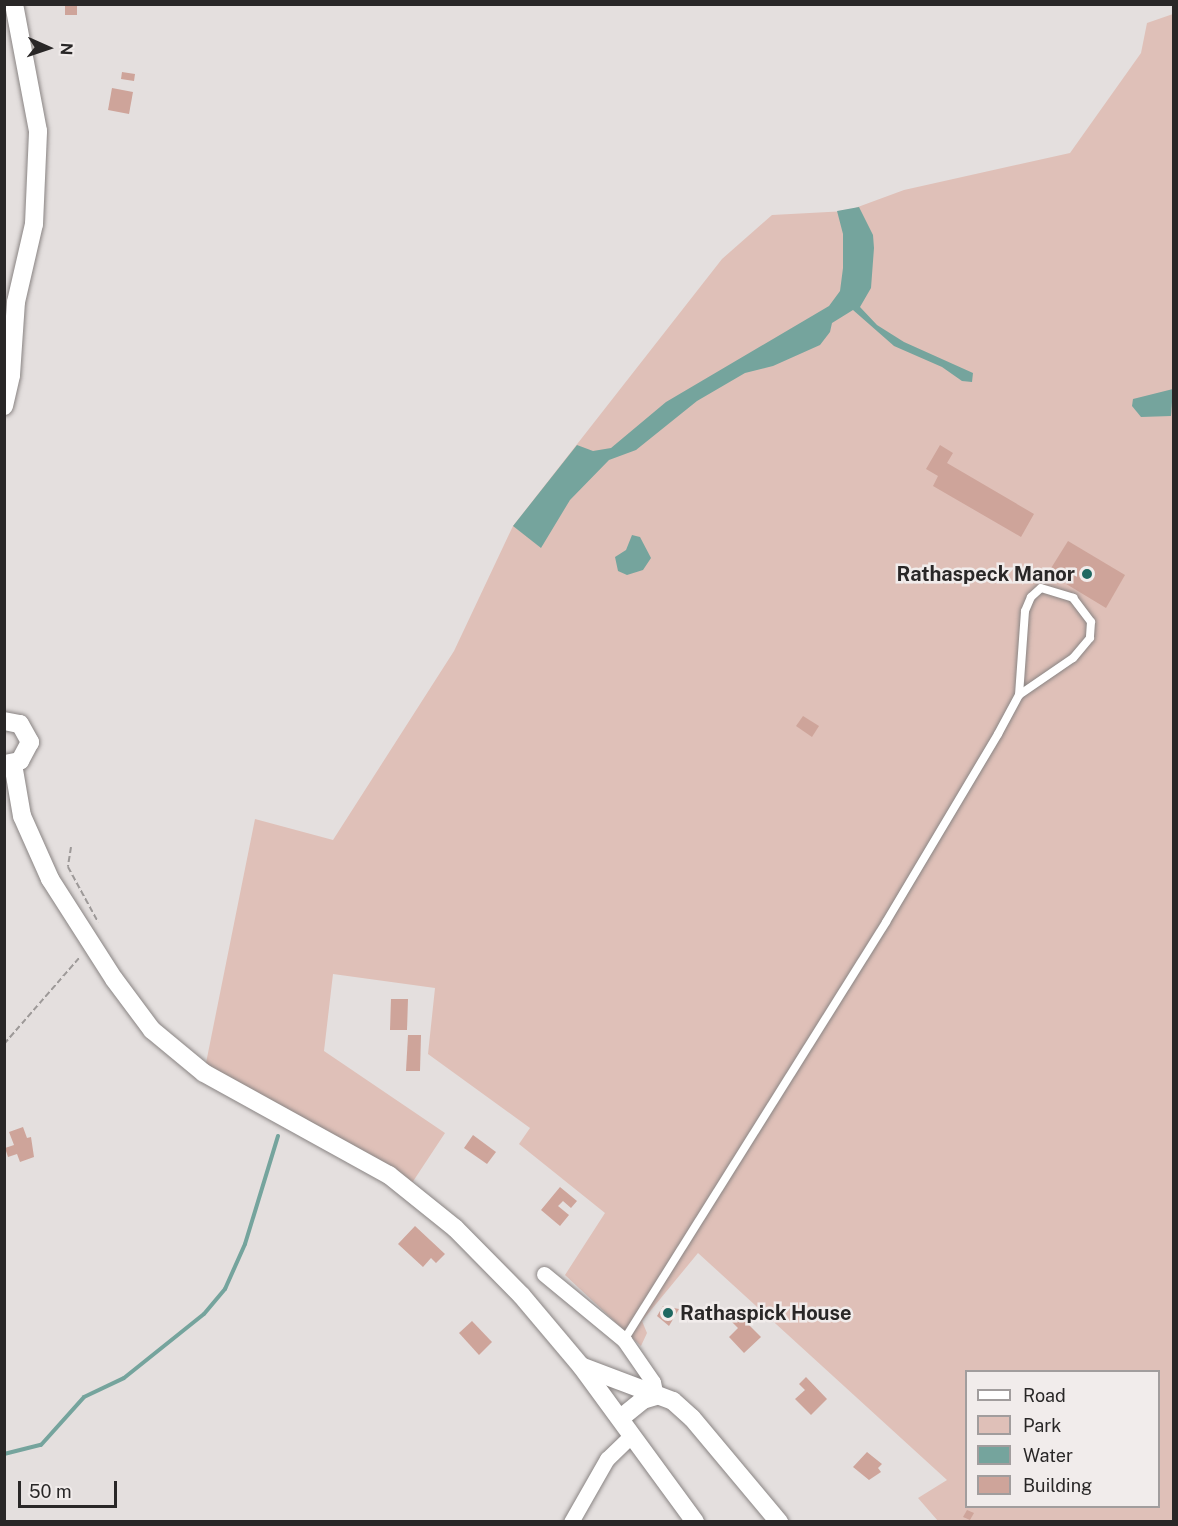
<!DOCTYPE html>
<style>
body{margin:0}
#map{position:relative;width:1178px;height:1526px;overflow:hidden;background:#e4dfde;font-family:"Public Sans",sans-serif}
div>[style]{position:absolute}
.green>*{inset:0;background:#dfc0b8}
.water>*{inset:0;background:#75a49d}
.stream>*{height:4px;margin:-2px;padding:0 2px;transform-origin:2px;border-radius:2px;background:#75a49d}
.building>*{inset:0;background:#cea49a}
.path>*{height:2px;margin-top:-1px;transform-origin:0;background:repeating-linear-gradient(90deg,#9d9998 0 6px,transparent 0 9px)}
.roads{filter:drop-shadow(0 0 2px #898483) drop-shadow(0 0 2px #898483)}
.service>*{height:8px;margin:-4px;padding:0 4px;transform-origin:4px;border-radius:4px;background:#fff}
.minor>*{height:15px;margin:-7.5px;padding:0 7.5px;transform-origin:7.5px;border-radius:7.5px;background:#fff}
.tertiary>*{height:18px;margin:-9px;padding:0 9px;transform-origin:9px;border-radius:9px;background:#fff}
.dots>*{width:16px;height:16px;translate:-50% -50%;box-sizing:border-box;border:3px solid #f1eceb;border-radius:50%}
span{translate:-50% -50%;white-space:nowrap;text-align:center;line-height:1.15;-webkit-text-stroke:5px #f1eceb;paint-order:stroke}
.poi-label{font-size:20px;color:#292727;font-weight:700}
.right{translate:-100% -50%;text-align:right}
.left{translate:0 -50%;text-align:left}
.frame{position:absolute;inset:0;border:6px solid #292727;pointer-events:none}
.legend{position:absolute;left:965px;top:1370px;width:195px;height:138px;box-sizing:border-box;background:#f1eceb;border:2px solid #a19d9d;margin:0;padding:8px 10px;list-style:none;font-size:18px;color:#292727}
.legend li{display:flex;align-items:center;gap:12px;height:30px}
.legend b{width:30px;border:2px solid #a19d9d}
.north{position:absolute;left:18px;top:18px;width:60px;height:60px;-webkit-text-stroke:4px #f1eceb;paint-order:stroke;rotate:93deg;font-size:16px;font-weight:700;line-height:24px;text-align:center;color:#292727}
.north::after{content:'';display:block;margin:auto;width:21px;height:27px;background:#292727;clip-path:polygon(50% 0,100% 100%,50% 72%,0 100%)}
.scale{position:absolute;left:18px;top:1481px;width:99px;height:27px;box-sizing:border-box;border:3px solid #292727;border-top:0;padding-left:8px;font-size:18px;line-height:21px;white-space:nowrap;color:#292727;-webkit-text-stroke:4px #f1eceb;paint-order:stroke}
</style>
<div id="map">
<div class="green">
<i style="clip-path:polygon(evenodd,1173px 14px,1173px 1521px,938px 1521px,918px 1498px,947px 1480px,698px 1253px,642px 1321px,647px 1333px,641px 1346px,565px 1275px,605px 1213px,519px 1144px,530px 1128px,428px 1054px,435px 988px,333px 974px,324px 1051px,445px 1133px,408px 1189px,204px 1073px,255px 819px,333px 840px,454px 651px,513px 526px,722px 259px,772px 215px,847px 211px,904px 190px,1070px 153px,1141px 53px,1147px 23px,1173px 14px,966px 1372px,1158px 1372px,1158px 1506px,966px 1506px,966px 1372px)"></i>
</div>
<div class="water">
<i style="clip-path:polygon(859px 207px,873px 235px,874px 248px,871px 288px,860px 307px,877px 325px,904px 342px,973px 373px,972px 382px,962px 381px,942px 367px,894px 346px,853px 310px,832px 323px,830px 332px,820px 345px,773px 366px,745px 373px,697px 401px,636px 450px,609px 460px,570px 500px,541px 548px,513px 526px,577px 445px,593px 451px,611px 448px,666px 402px,829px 306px,840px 291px,843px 268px,843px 234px,837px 211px)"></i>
<i style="clip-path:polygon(1173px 389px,1171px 416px,1141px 417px,1132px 406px,1133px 399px)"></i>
<i style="clip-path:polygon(632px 535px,640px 537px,651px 558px,643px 570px,627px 575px,618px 571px,615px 557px,626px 550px)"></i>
</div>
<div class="stream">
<i style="left:4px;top:1454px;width:38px;rotate:-14deg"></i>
<i style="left:41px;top:1445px;width:64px;rotate:-48.1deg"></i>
<i style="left:84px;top:1397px;width:44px;rotate:-25.4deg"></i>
<i style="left:124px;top:1378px;width:102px;rotate:-38.7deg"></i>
<i style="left:204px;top:1314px;width:33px;rotate:-50deg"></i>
<i style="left:225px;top:1289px;width:49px;rotate:-66deg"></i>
<i style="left:245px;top:1244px;width:113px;rotate:-73deg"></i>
</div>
<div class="building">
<i style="clip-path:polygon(65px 4px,77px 4px,77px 15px,65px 15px)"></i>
<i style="clip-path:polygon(122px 72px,135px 74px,134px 81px,121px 79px)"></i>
<i style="clip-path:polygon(112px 88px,133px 92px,129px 114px,108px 110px)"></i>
<i style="clip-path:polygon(940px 445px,953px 453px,947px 463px,1034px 514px,1021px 537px,933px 486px,938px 476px,926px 469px)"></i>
<i style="clip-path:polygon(1068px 541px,1125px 575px,1106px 608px,1048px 573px)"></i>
<i style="clip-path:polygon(803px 716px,819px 726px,812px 737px,796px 726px)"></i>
<i style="clip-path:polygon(391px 999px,408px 999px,407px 1030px,390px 1030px)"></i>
<i style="clip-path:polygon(408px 1035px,421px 1035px,420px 1071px,406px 1071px)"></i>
<i style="clip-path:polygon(23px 1127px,27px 1138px,31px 1137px,34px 1157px,20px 1162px,17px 1154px,8px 1157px,5px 1148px,14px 1145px,9px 1132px)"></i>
<i style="clip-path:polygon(473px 1135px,496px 1152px,487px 1164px,464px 1148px)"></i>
<i style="clip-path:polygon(560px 1187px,577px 1201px,571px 1208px,563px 1201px,558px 1206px,569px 1215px,560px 1226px,541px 1210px)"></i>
<i style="clip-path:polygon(415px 1226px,445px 1254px,436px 1263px,431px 1258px,423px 1267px,398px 1244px)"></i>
<i style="clip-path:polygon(663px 1306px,679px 1309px,669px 1326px,657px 1316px)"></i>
<i style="clip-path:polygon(739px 1315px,761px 1337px,744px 1353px,729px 1337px,738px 1328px,732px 1322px)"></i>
<i style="clip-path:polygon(472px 1321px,492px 1342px,479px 1355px,459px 1333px)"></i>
<i style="clip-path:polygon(806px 1377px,827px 1399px,811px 1415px,795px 1399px,805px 1390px,799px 1384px)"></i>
<i style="clip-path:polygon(867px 1452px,882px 1464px,878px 1468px,881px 1472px,869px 1480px,853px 1467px)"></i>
<i style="clip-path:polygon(967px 1510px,974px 1513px,970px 1520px,963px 1517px)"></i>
</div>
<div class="path">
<i style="left:71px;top:847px;width:20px;rotate:99deg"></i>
<i style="left:68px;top:867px;width:63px;rotate:61.4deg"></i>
<i style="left:4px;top:1044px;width:116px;rotate:-48.9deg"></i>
</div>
<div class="roads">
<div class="service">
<i style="left:624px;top:1340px;width:493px;rotate:-57.9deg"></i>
<i style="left:886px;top:922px;width:219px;rotate:-59.2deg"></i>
<i style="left:998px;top:734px;width:44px;rotate:-61.7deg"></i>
<i style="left:1019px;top:695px;width:84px;rotate:-85.9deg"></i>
<i style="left:1025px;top:611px;width:15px;rotate:-67deg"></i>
<i style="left:1031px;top:597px;width:13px;rotate:-42deg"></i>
<i style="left:1041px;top:588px;width:34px;rotate:17deg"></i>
<i style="left:1073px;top:598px;width:30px;rotate:53deg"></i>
<i style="left:1091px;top:622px;width:16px;rotate:94deg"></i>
<i style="left:1090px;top:638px;width:26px;rotate:130deg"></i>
<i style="left:1073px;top:658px;width:65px;rotate:145.6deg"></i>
</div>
<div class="minor">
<i style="left:544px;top:1274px;width:104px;rotate:39.5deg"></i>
<i style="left:624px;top:1340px;width:51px;rotate:55.4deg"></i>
<i style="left:653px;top:1382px;width:14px;rotate:78deg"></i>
<i style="left:571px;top:1522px;width:73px;rotate:-60.3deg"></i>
<i style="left:607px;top:1459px;width:35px;rotate:-44deg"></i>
</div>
<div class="tertiary">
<i style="left:4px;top:406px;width:32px;rotate:-77deg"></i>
<i style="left:11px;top:375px;width:73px;rotate:-86.1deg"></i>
<i style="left:16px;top:302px;width:80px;rotate:-77deg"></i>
<i style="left:34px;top:224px;width:93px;rotate:-87.5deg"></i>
<i style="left:38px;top:131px;width:129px;rotate:-100.7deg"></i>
<i style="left:4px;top:721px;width:16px;rotate:11deg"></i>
<i style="left:20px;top:724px;width:21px;rotate:61deg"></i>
<i style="left:30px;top:742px;width:21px;rotate:118deg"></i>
<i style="left:20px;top:761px;width:16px;rotate:169deg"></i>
<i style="left:13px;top:764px;width:53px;rotate:80.2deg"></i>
<i style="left:22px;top:816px;width:69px;rotate:66deg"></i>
<i style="left:50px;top:879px;width:119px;rotate:57.4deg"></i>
<i style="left:114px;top:979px;width:64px;rotate:53.3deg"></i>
<i style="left:152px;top:1030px;width:67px;rotate:39.6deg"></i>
<i style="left:204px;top:1073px;width:211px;rotate:28.9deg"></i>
<i style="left:389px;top:1175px;width:85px;rotate:38.8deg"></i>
<i style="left:455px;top:1228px;width:95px;rotate:45.4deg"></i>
<i style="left:522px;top:1296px;width:92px;rotate:49.9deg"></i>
<i style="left:581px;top:1366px;width:193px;rotate:53.8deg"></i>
<i style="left:583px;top:1367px;width:96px;rotate:20.7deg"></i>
<i style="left:673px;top:1401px;width:25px;rotate:42deg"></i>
<i style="left:692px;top:1418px;width:136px;rotate:50.1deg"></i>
<i style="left:622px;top:1417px;width:27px;rotate:-39deg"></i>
<i style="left:643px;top:1400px;width:14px;rotate:-17deg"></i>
</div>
</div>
<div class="dots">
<i style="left:1087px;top:574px;background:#1e6861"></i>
<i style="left:668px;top:1313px;background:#1e6861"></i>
</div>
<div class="poi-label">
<span class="right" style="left:1075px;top:574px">Rathaspeck Manor</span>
<span class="left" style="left:680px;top:1313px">Rathaspick House</span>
</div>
<div class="frame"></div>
<ul class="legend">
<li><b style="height:8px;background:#fff"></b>Road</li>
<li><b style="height:16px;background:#dfc0b8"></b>Park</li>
<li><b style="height:16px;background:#75a49d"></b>Water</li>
<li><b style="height:16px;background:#cea49a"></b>Building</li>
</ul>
<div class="north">N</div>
<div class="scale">50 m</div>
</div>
